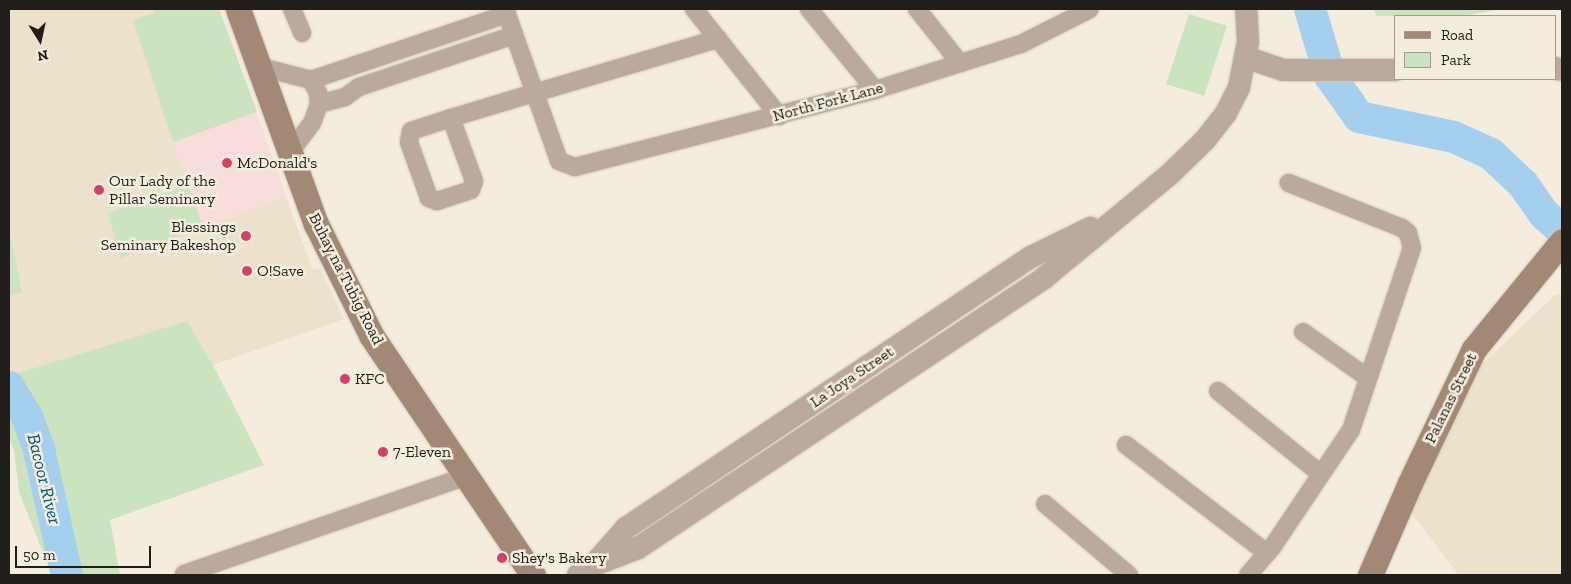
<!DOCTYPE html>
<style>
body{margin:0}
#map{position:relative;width:1571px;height:584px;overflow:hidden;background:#f4edde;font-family:"Zilla Slab",serif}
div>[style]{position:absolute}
.commercial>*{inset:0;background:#f8dddd}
.built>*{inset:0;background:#ece1cb}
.green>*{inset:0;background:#cce3bf}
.river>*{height:32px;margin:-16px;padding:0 16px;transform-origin:16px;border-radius:16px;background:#a5d0ed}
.roads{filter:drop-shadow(0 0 1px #cec8bb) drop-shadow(0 0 1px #cec8bb)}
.minor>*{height:18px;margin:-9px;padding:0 9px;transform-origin:9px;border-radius:9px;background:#bca99d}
.tertiary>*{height:22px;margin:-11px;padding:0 11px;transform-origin:11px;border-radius:11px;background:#bca99d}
.secondary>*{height:25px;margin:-12.5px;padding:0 12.5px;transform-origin:12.5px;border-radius:12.5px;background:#a38876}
.dots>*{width:14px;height:14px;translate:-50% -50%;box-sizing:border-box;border:2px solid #f4edde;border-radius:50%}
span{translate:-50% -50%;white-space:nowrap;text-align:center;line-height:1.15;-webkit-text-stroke:5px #f4edde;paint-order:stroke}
.street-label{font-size:16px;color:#211e19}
.poi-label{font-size:16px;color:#211e19}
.left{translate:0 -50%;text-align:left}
.right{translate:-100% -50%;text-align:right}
.water-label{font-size:18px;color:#07557a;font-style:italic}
.frame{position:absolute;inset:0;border:10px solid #211e19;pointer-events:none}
.legend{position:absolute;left:1394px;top:15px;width:162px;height:65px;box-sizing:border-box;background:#f4edde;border:1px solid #a09a8f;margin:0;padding:6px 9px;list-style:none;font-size:15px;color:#211e19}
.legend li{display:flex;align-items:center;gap:10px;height:25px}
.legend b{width:25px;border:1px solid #a09a8f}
.north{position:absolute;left:15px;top:15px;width:50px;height:50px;-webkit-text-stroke:4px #f4edde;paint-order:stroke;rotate:170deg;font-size:14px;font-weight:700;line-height:20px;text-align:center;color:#211e19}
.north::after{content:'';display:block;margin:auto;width:18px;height:22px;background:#211e19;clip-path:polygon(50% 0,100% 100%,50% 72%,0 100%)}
.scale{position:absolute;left:15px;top:546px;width:136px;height:22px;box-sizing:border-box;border:2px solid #211e19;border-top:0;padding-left:6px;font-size:15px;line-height:18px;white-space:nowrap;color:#211e19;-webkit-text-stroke:4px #f4edde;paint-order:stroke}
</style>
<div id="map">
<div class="commercial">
<i style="clip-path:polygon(257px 112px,286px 197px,203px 227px,173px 142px)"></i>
</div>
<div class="built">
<i style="clip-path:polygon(9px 9px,219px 9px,257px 112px,173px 142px,203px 227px,286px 197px,313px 270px,320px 268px,344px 319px,202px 369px,177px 324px,10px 377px)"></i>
<i style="clip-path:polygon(1556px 294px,1562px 295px,1562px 575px,1459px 575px,1409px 510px,1479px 367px)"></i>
</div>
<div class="green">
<i style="clip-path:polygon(154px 9px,219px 9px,257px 112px,173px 142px,133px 20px,155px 13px)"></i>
<i style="clip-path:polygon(1373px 9px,1503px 9px,1468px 15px,1377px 16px)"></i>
<i style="clip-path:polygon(1189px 14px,1227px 26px,1204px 96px,1166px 84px)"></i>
<i style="clip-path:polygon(188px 184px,203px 227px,120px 258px,108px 213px)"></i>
<i style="clip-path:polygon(9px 230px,22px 292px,9px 295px)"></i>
<i style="clip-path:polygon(187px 321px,215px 369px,264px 465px,110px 520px,120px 575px,52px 575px,19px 492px,14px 450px,9px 438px,9px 376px)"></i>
</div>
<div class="river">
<i style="left:1310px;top:9px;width:70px;rotate:73.4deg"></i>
<i style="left:1330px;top:76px;width:50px;rotate:54.7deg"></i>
<i style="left:1359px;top:117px;width:97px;rotate:11.9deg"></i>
<i style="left:1454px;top:137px;width:41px;rotate:24.7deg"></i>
<i style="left:1491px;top:154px;width:44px;rotate:43.2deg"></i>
<i style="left:1523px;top:184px;width:37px;rotate:55deg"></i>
<i style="left:1544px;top:214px;width:24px;rotate:42deg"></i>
<i style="left:9px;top:387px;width:37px;rotate:59deg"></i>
<i style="left:28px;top:419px;width:33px;rotate:70deg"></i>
<i style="left:39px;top:450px;width:128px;rotate:77.4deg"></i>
</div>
<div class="roads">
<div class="minor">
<i style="left:292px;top:9px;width:26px;rotate:67deg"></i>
<i style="left:505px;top:9px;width:161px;rotate:70.4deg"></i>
<i style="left:559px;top:161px;width:17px;rotate:21deg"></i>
<i style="left:575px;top:167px;width:310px;rotate:-14.4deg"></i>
<i style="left:875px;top:90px;width:153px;rotate:-17.5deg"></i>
<i style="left:1021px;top:44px;width:77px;rotate:-26.9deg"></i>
<i style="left:694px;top:9px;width:137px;rotate:51.5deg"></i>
<i style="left:809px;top:9px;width:104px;rotate:50.8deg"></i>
<i style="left:917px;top:9px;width:69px;rotate:51.5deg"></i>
<i style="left:257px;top:66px;width:56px;rotate:14.5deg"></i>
<i style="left:311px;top:80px;width:15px;rotate:62deg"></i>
<i style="left:318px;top:93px;width:11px;rotate:85deg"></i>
<i style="left:319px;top:104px;width:20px;rotate:110deg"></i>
<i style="left:312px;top:123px;width:38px;rotate:127deg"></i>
<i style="left:311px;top:80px;width:207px;rotate:-18.6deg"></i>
<i style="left:319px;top:104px;width:27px;rotate:-15deg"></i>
<i style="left:345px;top:97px;width:17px;rotate:-36deg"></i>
<i style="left:359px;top:87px;width:163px;rotate:-18.5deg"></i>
<i style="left:451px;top:118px;width:67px;rotate:69.9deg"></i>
<i style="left:474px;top:181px;width:9px;rotate:108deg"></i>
<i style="left:471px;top:190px;width:36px;rotate:162deg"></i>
<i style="left:437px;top:201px;width:9px;rotate:-159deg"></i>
<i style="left:429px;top:198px;width:59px;rotate:-109.7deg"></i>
<i style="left:409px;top:142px;width:11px;rotate:-80deg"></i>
<i style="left:411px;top:131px;width:42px;rotate:-18deg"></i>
<i style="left:451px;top:118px;width:87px;rotate:-16.8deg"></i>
<i style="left:534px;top:93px;width:192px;rotate:-16.4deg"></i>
<i style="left:1303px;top:332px;width:80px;rotate:35.3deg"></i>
<i style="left:1218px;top:391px;width:132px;rotate:38.9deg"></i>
<i style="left:1126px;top:445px;width:178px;rotate:37.5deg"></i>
<i style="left:1045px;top:504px;width:110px;rotate:40.2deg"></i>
<i style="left:184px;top:574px;width:299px;rotate:-19.1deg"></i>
<i style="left:1248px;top:575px;width:38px;rotate:-49deg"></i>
<i style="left:1273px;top:546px;width:140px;rotate:-56.1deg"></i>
<i style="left:1351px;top:430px;width:192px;rotate:-71.5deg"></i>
<i style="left:1412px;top:248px;width:16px;rotate:-105deg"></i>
<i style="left:1408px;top:233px;width:8px;rotate:-140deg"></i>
<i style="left:1402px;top:228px;width:122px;rotate:-158.3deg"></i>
</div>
<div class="tertiary">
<i style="left:1245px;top:57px;width:40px;rotate:18.9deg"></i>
<i style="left:1283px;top:70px;width:112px"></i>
<i style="left:1555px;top:68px;width:7px;rotate:16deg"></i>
<i style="left:596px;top:562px;width:45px;rotate:-48.6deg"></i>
<i style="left:626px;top:528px;width:487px;rotate:-33.8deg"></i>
<i style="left:1031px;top:257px;width:66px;rotate:-26.2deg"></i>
<i style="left:578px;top:575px;width:19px;rotate:-32deg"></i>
<i style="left:594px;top:565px;width:47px;rotate:-21.1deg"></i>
<i style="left:638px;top:548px;width:488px;rotate:-33.6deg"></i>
<i style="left:1044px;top:278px;width:163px;rotate:-39.5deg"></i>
<i style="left:1170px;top:174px;width:49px;rotate:-44.2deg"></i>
<i style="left:1205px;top:140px;width:34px;rotate:-52deg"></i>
<i style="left:1226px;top:113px;width:29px;rotate:-63deg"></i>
<i style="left:1239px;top:87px;width:46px;rotate:-78.7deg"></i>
<i style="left:1248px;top:42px;width:33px;rotate:-93deg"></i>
</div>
<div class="secondary">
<i style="left:238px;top:9px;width:229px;rotate:70.1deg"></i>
<i style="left:316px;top:224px;width:124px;rotate:63.6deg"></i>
<i style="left:371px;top:335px;width:290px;rotate:56deg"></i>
<i style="left:1370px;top:575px;width:100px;rotate:-66.5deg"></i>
<i style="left:1410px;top:483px;width:148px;rotate:-64.5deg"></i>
<i style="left:1474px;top:349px;width:139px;rotate:-50.8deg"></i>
</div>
</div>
<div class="dots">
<i style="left:227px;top:163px;background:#d0426c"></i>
<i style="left:99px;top:190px;background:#d0426c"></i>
<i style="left:246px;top:236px;background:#d0426c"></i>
<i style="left:247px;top:271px;background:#d0426c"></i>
<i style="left:345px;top:379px;background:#d0426c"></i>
<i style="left:383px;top:452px;background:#d0426c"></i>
<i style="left:502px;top:558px;background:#d0426c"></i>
</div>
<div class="street-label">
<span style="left:828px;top:102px;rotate:-15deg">North Fork Lane</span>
<span style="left:346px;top:279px;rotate:63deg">Buhay na Tubig Road</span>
<span style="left:852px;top:377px;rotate:-34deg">La Joya Street</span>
<span style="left:1451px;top:398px;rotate:-64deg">Palanas Street</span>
</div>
<div class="poi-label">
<span class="left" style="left:237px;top:163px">McDonald's</span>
<span class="left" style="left:109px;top:190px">Our Lady of the<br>Pillar Seminary</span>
<span class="right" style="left:236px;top:236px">Blessings<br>Seminary Bakeshop</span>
<span class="left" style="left:257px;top:271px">O!Save</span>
<span class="left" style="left:355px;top:379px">KFC</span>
<span class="left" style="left:393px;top:452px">7-Eleven</span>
<span class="left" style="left:512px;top:558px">Shey's Bakery</span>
</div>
<div class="water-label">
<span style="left:44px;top:479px;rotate:76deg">Bacoor River</span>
</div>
<div class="frame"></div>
<ul class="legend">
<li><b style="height:6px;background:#a38876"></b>Road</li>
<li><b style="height:14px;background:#cce3bf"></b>Park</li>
</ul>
<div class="north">N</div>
<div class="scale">50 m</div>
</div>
